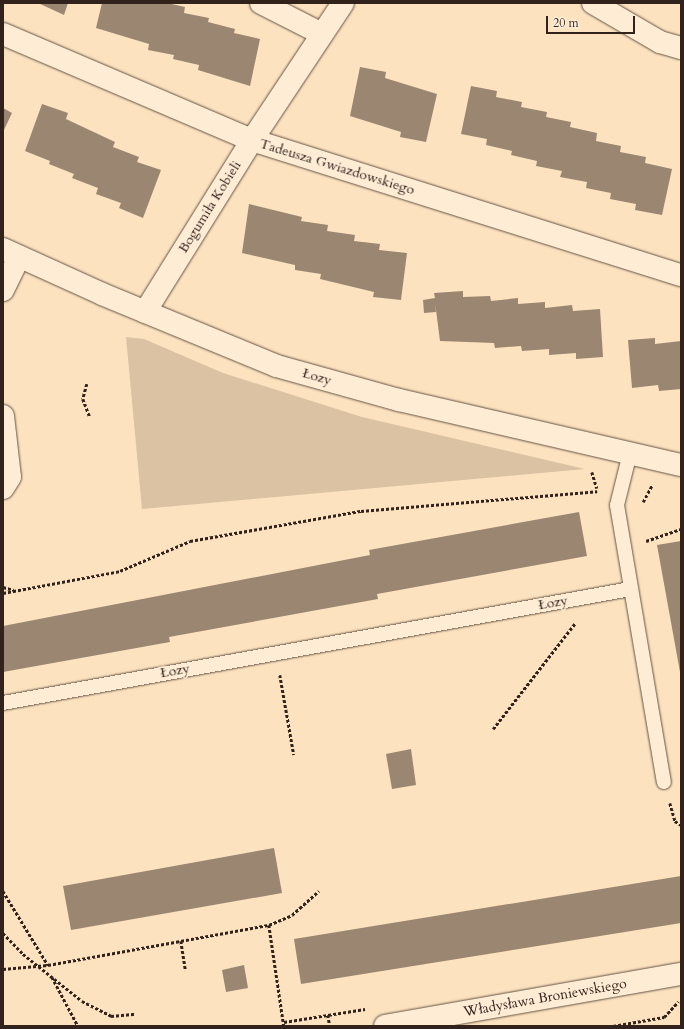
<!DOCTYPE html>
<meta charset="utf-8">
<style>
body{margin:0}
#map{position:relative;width:684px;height:1029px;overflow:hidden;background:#fde2bf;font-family:Cardo,serif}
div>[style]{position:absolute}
.green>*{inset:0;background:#dac2a3}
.building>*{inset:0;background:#9b8671}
.path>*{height:2.5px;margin-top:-1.25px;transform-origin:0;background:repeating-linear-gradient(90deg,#31231c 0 3px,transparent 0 5px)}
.roads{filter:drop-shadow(0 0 1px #645345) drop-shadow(0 0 1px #645345)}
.service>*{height:14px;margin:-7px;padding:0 7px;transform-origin:7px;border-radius:7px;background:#feecd5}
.minor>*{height:22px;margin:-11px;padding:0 11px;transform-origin:11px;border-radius:11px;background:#feecd5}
span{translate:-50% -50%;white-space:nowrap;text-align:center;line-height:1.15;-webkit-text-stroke:3.5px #feecd5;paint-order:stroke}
.street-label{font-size:14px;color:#31231c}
.frame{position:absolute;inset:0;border:4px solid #31231c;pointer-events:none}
.scale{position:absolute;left:546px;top:16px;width:89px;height:18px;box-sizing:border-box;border:2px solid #31231c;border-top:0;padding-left:5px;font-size:12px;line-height:14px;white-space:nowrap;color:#31231c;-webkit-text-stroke:3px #feecd5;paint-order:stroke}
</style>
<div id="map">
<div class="green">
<i style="clip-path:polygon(126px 337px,144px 339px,223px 373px,362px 417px,585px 469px,142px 509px)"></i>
</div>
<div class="building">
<i style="clip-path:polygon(38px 3px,68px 3px,64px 15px)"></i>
<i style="clip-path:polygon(102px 3px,167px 3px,185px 7px,184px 13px,209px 18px,208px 22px,235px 29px,234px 33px,260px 39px,250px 86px,198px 70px,199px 65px,173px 59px,174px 55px,148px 50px,149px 44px,96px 28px)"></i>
<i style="clip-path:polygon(360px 67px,386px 72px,385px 78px,437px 94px,426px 142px,400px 137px,401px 132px,350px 116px)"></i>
<i style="clip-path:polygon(471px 86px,497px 91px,496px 97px,522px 102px,521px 107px,547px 112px,546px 117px,571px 122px,570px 127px,597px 133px,596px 141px,621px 146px,620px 152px,646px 157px,645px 163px,672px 169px,662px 215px,635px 210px,636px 204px,610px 199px,611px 193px,586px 188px,587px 182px,560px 177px,562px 171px,536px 166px,537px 161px,511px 155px,512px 151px,486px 145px,487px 139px,461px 134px)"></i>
<i style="clip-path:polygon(42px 104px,68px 113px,66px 119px,115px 142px,113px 147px,139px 157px,137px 162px,161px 170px,143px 218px,119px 208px,121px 203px,96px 194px,98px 188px,72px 178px,74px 174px,49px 164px,50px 161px,25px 151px)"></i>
<i style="clip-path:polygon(3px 108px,12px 113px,3px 132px)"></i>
<i style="clip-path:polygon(249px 204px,302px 217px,301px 221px,328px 225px,327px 231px,355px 235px,354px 241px,380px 244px,379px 250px,407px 253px,401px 300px,373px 297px,374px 292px,320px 279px,321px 274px,295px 270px,295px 265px,242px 253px)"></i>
<i style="clip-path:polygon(463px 291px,463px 297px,490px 296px,491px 301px,518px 298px,518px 304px,545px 302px,545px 308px,572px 305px,573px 311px,600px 309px,603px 357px,576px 359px,576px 353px,549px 355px,549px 349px,522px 351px,521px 346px,495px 348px,494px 343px,440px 341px,435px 302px,436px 312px,424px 313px,423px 300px,435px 298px,434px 293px)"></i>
<i style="clip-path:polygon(655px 338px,655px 344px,681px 341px,681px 389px,659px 391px,658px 385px,632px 388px,628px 340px)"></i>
<i style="clip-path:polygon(579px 512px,587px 556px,377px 594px,378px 599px,169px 637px,170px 642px,3px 672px,3px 626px,370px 555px,369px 550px)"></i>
<i style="clip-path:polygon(681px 541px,681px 671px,680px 672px,657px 545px)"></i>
<i style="clip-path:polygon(411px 749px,416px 785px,392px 789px,386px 754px)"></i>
<i style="clip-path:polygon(274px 848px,282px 893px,71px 930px,63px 886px)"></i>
<i style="clip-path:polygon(681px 876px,681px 923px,301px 984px,294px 939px)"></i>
<i style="clip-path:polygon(244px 965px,248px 988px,226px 992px,222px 970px)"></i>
</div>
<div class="path">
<i style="left:87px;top:384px;width:16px;rotate:105deg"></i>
<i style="left:83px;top:399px;width:19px;rotate:69deg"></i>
<i style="left:592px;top:472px;width:17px;rotate:73deg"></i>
<i style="left:643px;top:502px;width:19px;rotate:-62deg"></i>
<i style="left:646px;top:541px;width:37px;rotate:-19deg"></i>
<i style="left:3px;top:587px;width:11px;rotate:15deg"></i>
<i style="left:3px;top:593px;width:119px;rotate:-10.6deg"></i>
<i style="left:120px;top:571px;width:76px;rotate:-23.2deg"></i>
<i style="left:190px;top:541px;width:174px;rotate:-10deg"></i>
<i style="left:361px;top:511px;width:237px;rotate:-4.8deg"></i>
<i style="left:280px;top:675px;width:81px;rotate:80.1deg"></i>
<i style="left:493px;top:729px;width:135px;rotate:-52.2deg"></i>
<i style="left:670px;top:803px;width:19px;rotate:74deg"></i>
<i style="left:675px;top:821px;width:7px;rotate:34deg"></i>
<i style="left:3px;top:840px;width:1px"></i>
<i style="left:3px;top:891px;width:87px;rotate:58.7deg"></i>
<i style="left:269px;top:925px;width:102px;rotate:81.6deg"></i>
<i style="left:3px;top:933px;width:29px;rotate:46deg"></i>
<i style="left:23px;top:954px;width:75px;rotate:38.5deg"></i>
<i style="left:82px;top:1001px;width:33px;rotate:27deg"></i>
<i style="left:111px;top:1016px;width:25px;rotate:-5deg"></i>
<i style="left:181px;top:941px;width:30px;rotate:81deg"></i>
<i style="left:3px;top:969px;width:45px;rotate:-5.1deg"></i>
<i style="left:48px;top:965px;width:225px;rotate:-10.3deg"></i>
<i style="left:269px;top:925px;width:25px;rotate:-23deg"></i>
<i style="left:292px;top:915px;width:36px;rotate:-42deg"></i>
<i style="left:52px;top:977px;width:55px;rotate:62deg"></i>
<i style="left:328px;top:1015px;width:11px;rotate:80deg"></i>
<i style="left:284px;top:1022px;width:82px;rotate:-9.1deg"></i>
<i style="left:613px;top:1026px;width:52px;rotate:-10deg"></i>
<i style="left:664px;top:1017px;width:21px;rotate:-47deg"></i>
</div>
<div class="roads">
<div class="service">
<i style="left:630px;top:453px;width:54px;rotate:104deg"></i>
<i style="left:617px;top:505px;width:281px;rotate:80.4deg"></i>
<i style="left:3px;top:703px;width:637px;rotate:-10.3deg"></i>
</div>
<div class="minor">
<i style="left:261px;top:3px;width:68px;rotate:26.9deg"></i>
<i style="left:593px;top:3px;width:78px;rotate:30.2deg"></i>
<i style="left:660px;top:42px;width:22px;rotate:16deg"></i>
<i style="left:3px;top:34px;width:271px;rotate:23.1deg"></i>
<i style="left:252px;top:140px;width:450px;rotate:17.5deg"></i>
<i style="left:3px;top:249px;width:109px;rotate:24.4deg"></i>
<i style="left:102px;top:294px;width:189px;rotate:22.4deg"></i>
<i style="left:277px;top:366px;width:127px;rotate:15.6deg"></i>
<i style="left:399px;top:400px;width:289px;rotate:13deg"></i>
<i style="left:3px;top:290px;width:37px;rotate:-64deg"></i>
<i style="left:145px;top:312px;width:203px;rotate:-58.1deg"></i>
<i style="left:252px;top:140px;width:164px;rotate:-56.4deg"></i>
<i style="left:3px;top:416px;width:61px;rotate:83.5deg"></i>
<i style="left:10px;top:477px;width:13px;rotate:122deg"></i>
<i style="left:385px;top:1026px;width:301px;rotate:-10deg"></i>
</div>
</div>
<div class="street-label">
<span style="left:337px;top:167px;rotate:17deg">Tadeusza Gwiazdowskiego</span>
<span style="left:210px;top:207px;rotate:-58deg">Bogumiła Kobieli</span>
<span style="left:317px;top:377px;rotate:16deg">Łozy</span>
<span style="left:553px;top:603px;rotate:-10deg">Łozy</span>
<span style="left:175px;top:671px;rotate:-10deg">Łozy</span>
<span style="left:545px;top:998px;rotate:-10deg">Władysława Broniewskiego</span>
</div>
<div class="frame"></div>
<div class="scale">20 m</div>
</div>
